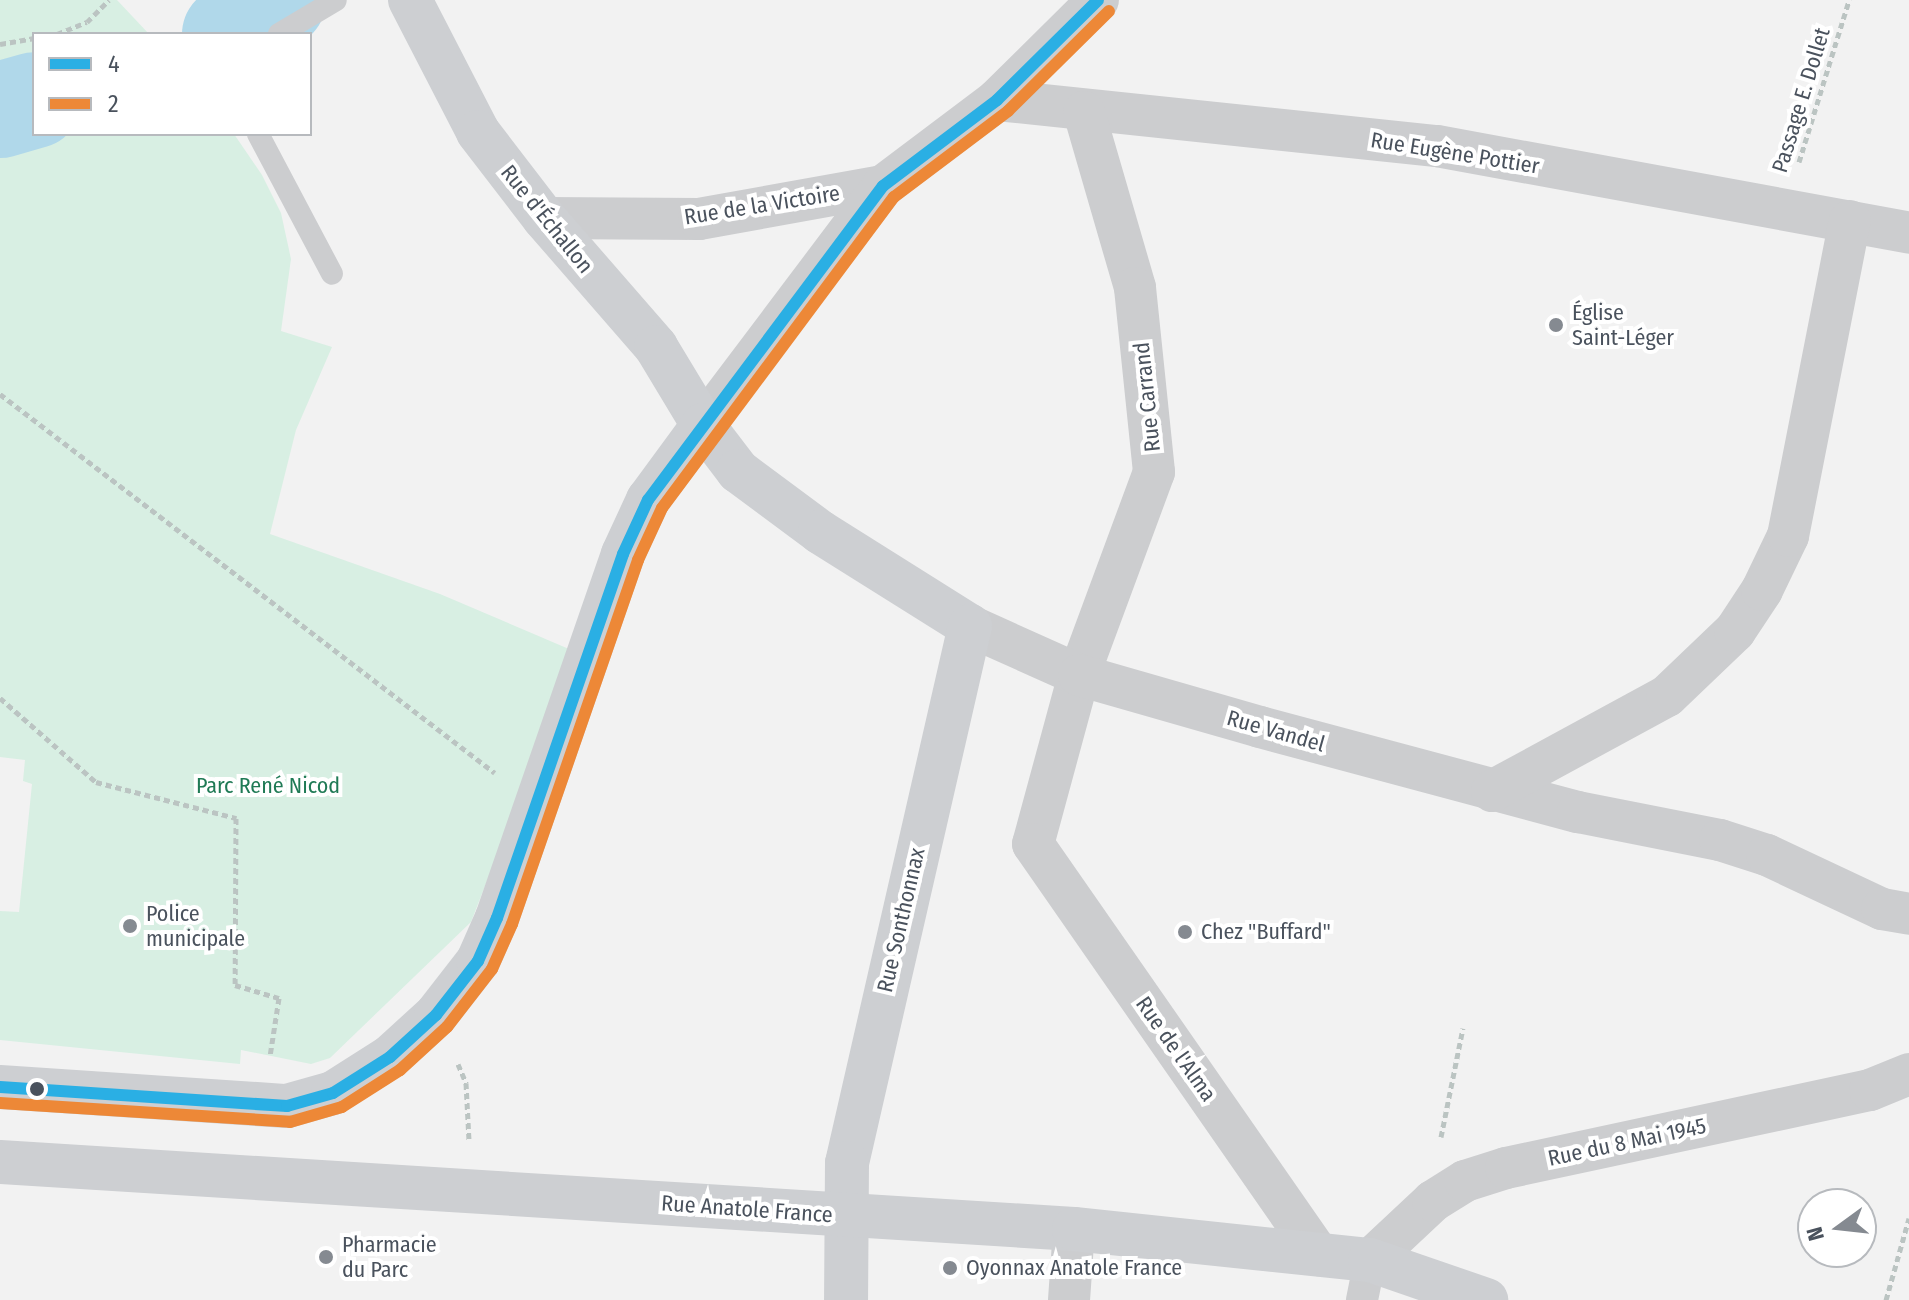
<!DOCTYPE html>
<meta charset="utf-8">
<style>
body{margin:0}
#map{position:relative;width:1909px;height:1300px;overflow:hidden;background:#f2f2f2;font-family:"Fira Sans Condensed",sans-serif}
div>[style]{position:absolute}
.green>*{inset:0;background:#d8efe3}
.river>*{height:96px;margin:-48px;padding:0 48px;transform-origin:48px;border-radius:48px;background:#b0d8ea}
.path>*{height:5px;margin-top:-2.5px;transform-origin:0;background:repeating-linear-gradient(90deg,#bbc4c2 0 6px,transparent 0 10px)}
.service>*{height:22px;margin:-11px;padding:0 11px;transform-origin:11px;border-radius:11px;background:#cccdcf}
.pedestrian>*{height:32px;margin:-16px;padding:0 16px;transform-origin:16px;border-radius:16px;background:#cccdcf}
.minor>*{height:42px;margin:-21px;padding:0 21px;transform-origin:21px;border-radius:21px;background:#cccdcf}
.secondary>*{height:44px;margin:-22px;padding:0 22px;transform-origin:22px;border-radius:22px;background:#cdcfd2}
.bus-1>*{height:12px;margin:-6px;padding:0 6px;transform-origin:6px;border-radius:6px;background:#2aafe4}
.bus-2>*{height:12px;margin:-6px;padding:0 6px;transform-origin:6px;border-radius:6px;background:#ed8837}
.dots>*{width:22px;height:22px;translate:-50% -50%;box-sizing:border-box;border:4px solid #fff;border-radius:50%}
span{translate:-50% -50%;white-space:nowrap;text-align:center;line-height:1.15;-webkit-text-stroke:8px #fff;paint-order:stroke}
.street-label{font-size:22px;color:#4a525d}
.poi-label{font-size:22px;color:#4a525d}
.left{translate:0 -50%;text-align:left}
.park-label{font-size:22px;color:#1f7a55}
.legend{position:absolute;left:32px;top:32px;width:280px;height:104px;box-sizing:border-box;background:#fff;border:2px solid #b7babe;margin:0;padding:10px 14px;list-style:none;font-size:24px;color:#4a525d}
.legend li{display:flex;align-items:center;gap:16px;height:40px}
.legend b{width:40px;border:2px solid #b7babe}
.north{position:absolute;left:1797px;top:1188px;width:80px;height:80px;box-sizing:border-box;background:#fff;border:2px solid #b7babe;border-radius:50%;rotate:255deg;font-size:22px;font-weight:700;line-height:32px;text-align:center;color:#4a525d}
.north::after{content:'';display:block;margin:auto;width:28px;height:36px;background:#858a91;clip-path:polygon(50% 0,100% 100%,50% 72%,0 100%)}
</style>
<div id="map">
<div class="green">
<i style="clip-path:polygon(0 0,117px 0,149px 34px,34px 34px,34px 134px,234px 134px,262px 175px,281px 213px,291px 259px,281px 331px,332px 347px,296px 430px,270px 534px,440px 594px,576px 652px,471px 922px,330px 1058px,311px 1064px,241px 1050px,240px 1064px,0 1040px,0 911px,19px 912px,32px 784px,23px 781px,25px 760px,0 757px)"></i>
</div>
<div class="river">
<i style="left:230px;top:34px;width:59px;rotate:-35.3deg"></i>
<i style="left:0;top:110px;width:35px;rotate:-16deg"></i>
</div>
<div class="path">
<i style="left:57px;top:34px;width:32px;rotate:-22deg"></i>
<i style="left:87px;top:22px;width:31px;rotate:-45deg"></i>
<i style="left:0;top:44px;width:35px;rotate:-10deg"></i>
<i style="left:1799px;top:162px;width:170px;rotate:-72.8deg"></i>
<i style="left:0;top:394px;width:623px;rotate:37.44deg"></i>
<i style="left:0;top:698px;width:128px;rotate:41.2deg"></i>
<i style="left:96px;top:782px;width:145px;rotate:14.4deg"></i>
<i style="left:236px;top:818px;width:167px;rotate:90.3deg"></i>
<i style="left:235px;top:985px;width:46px;rotate:16.5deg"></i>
<i style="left:279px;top:998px;width:59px;rotate:98.8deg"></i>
<i style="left:458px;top:1064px;width:21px;rotate:67deg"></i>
<i style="left:466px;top:1083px;width:57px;rotate:87deg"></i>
<i style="left:1441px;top:1137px;width:111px;rotate:-78.6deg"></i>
<i style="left:1886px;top:1300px;width:85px;rotate:-74.3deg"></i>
</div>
<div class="service">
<i style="left:279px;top:34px;width:66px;rotate:-30.8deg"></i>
<i style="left:258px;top:134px;width:158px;rotate:62.1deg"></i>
</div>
<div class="pedestrian">
<i style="left:1362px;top:1300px;width:41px;rotate:-78.7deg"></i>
</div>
<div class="minor">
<i style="left:997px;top:100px;width:442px;rotate:6deg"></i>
<i style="left:1437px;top:146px;width:480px;rotate:10.4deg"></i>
<i style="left:1084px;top:112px;width:183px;rotate:73.8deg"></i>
<i style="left:1135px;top:288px;width:185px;rotate:84.1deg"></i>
<i style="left:1154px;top:472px;width:216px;rotate:110.3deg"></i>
<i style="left:1079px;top:675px;width:175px;rotate:105.2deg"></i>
<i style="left:1033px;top:844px;width:501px;rotate:55.17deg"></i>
<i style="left:544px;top:218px;width:155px;rotate:0.4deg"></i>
<i style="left:699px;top:219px;width:187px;rotate:-10.2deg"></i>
<i style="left:703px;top:425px;width:299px;rotate:-53deg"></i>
<i style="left:883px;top:186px;width:143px;rotate:-37deg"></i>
<i style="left:997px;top:100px;width:142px;rotate:-44.7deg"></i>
<i style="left:970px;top:626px;width:120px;rotate:24.2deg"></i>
<i style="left:1079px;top:675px;width:188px;rotate:16deg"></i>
<i style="left:1260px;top:727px;width:329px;rotate:15deg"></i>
<i style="left:1578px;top:812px;width:145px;rotate:11.2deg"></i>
<i style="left:1720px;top:840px;width:49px;rotate:17.7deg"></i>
<i style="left:1767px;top:855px;width:127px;rotate:25.2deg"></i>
<i style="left:1882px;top:909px;width:27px;rotate:10deg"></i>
<i style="left:1492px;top:791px;width:199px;rotate:-28.5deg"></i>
<i style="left:1667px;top:696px;width:94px;rotate:-43.7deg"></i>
<i style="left:1735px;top:631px;width:49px;rotate:-56.6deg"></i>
<i style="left:1762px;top:590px;width:60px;rotate:-64.3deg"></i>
<i style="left:1788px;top:536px;width:321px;rotate:-78.9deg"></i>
<i style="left:1370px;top:1260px;width:86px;rotate:-43.1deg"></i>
<i style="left:1433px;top:1201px;width:38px;rotate:-32deg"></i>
<i style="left:1465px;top:1181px;width:43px;rotate:-17.6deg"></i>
<i style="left:1506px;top:1168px;width:372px;rotate:-12.1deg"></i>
<i style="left:1870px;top:1090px;width:42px;rotate:-22.3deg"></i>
<i style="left:1069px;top:1300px;width:71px;rotate:-86deg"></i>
</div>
<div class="secondary">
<i style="left:410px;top:0;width:148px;rotate:62.7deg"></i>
<i style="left:478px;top:132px;width:108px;rotate:52.5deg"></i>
<i style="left:544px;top:218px;width:171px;rotate:49deg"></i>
<i style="left:656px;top:347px;width:91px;rotate:58.9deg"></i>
<i style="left:703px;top:425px;width:58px;rotate:52.7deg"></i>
<i style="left:738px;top:471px;width:102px;rotate:36.6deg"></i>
<i style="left:820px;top:532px;width:177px;rotate:32.1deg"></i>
<i style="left:970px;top:626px;width:551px;rotate:102.9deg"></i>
<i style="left:847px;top:1163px;width:137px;rotate:90.4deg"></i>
<i style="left:0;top:1087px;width:288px;rotate:3.8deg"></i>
<i style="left:287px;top:1106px;width:48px;rotate:-15.8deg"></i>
<i style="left:333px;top:1093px;width:67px;rotate:-32.3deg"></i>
<i style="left:390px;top:1057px;width:62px;rotate:-42.4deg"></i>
<i style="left:436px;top:1015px;width:68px;rotate:-52.1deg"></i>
<i style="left:478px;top:961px;width:47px;rotate:-66.2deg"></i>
<i style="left:497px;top:918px;width:385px;rotate:-70.9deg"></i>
<i style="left:623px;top:554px;width:60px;rotate:-65.2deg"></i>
<i style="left:648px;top:500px;width:93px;rotate:-53.7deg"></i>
<i style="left:0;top:1162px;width:1076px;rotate:3.57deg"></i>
<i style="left:1074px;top:1229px;width:298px;rotate:6deg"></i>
<i style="left:1370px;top:1260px;width:123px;rotate:19deg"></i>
</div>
<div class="bus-1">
<i style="left:0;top:1087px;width:288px;rotate:3.8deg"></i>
<i style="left:287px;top:1106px;width:48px;rotate:-15.8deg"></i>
<i style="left:333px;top:1093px;width:67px;rotate:-32.3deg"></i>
<i style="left:390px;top:1057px;width:62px;rotate:-42.4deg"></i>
<i style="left:436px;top:1015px;width:68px;rotate:-52.1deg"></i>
<i style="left:478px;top:961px;width:47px;rotate:-66.2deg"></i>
<i style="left:497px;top:918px;width:385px;rotate:-70.9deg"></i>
<i style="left:623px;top:554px;width:60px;rotate:-65.2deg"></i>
<i style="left:648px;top:500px;width:392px;rotate:-53.2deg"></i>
<i style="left:883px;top:186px;width:143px;rotate:-37deg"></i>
<i style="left:997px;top:100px;width:142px;rotate:-44.7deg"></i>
</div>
<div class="bus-2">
<i style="left:0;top:1103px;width:291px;rotate:3.7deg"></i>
<i style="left:290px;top:1122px;width:54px;rotate:-16.1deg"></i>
<i style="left:342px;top:1107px;width:69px;rotate:-32.5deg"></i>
<i style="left:400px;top:1070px;width:64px;rotate:-42.5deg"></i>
<i style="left:447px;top:1027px;width:73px;rotate:-52.2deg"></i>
<i style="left:492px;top:969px;width:49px;rotate:-66deg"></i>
<i style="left:512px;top:924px;width:385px;rotate:-70.9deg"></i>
<i style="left:638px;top:560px;width:57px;rotate:-65.2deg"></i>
<i style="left:662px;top:508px;width:388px;rotate:-53.3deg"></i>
<i style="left:894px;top:197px;width:143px;rotate:-37deg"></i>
<i style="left:1008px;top:111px;width:142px;rotate:-44.7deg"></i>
</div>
<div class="dots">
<i style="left:1556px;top:325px;background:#858a91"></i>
<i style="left:130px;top:926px;background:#858a91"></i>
<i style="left:1185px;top:932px;background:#858a91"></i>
<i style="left:37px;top:1089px;background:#4a525d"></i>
<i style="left:326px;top:1257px;background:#858a91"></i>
<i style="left:950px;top:1268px;background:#858a91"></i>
</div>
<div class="street-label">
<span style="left:1801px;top:100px;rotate:-73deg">Passage E. Dollet</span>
<span style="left:1455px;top:153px;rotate:9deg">Rue Eugène Pottier</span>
<span style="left:762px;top:205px;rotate:-9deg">Rue de la Victoire</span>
<span style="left:547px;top:219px;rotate:51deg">Rue d'Échallon</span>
<span style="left:1147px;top:397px;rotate:-96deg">Rue Carrand</span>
<span style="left:1276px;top:731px;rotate:16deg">Rue Vandel</span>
<span style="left:901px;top:920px;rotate:-77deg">Rue Sonthonnax</span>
<span style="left:1176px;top:1049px;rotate:55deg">Rue de l'Alma</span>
<span style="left:1627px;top:1142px;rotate:-12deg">Rue du 8 Mai 1945</span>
<span style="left:747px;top:1209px;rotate:4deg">Rue Anatole France</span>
</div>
<div class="poi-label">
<span class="left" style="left:1572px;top:325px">Église<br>Saint-Léger</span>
<span class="left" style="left:146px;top:926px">Police<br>municipale</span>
<span class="left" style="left:1201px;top:932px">Chez "Buffard"</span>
<span class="left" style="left:342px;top:1257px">Pharmacie<br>du Parc</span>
<span class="left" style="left:966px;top:1268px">Oyonnax Anatole France</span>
</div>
<div class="park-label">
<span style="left:268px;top:786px">Parc René Nicod</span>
</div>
<ul class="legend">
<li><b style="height:10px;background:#2aafe4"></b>4</li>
<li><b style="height:10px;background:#ed8837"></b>2</li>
</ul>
<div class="north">N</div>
</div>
